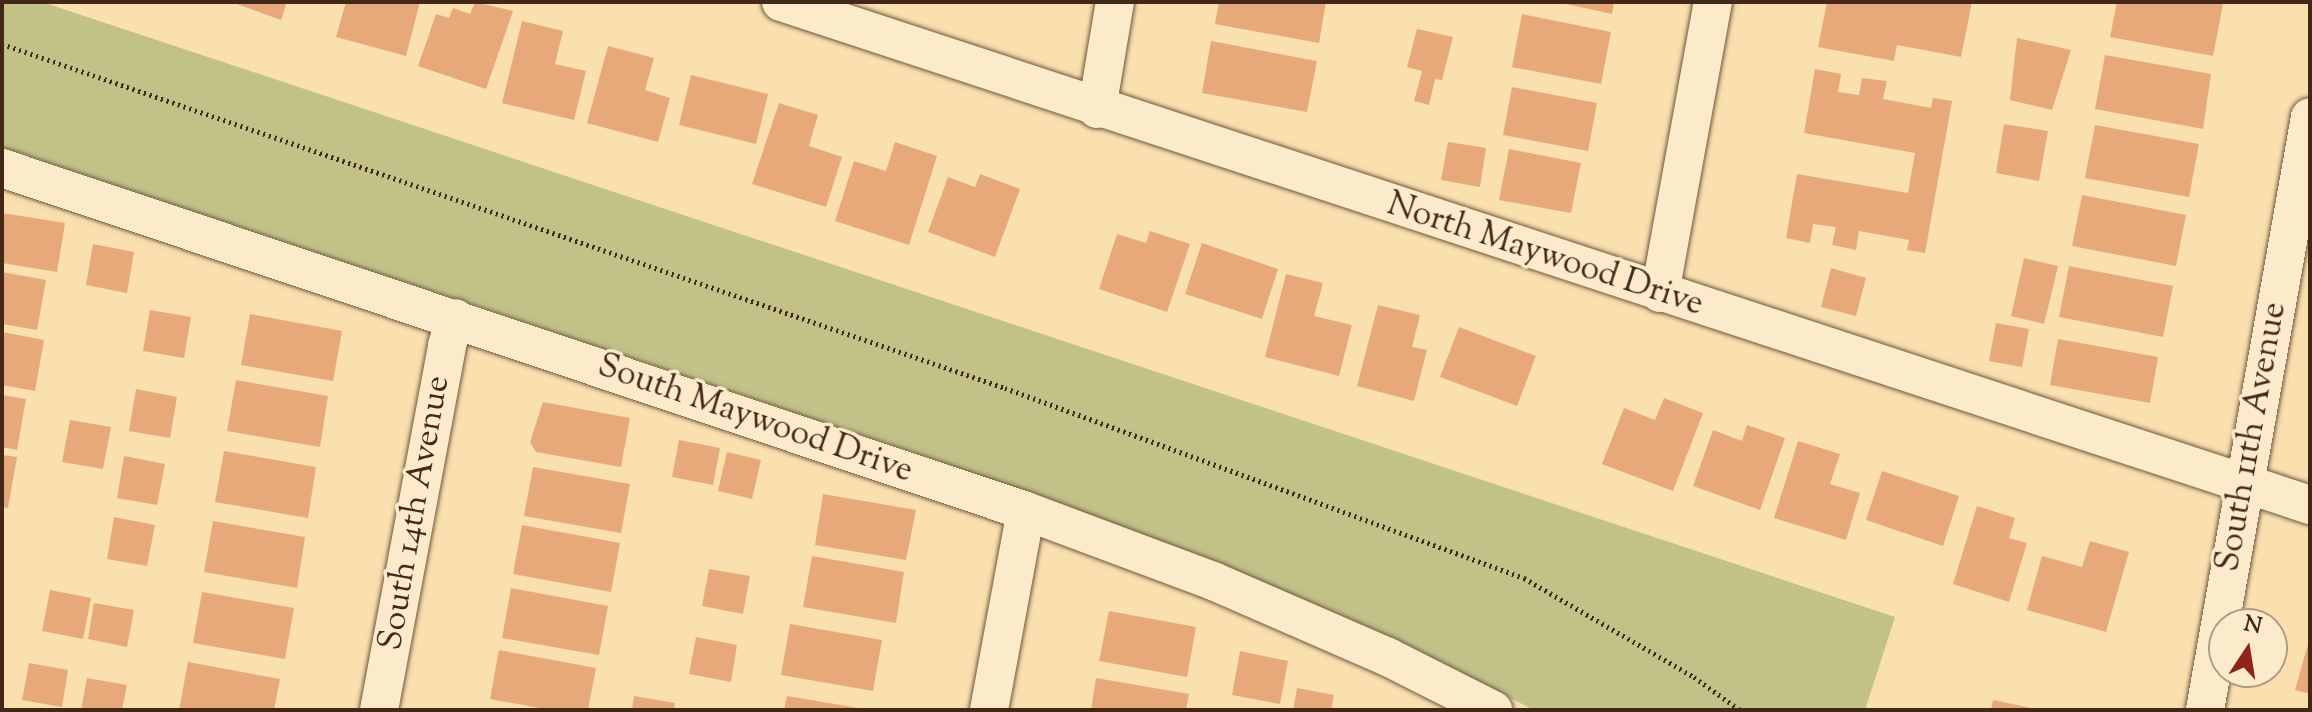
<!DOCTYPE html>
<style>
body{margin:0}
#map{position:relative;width:2312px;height:712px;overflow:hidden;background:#f9e0ae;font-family:"Sorts Mill Goudy",serif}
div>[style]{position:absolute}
.green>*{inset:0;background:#c1c188}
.building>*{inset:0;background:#e8a97a}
.path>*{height:5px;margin-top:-2.5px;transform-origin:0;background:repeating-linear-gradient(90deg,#43281a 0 2px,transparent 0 6px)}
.roads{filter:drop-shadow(0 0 2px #70563f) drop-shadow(0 0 2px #70563f)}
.street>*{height:38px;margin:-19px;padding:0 19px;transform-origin:19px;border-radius:19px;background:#fbebca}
span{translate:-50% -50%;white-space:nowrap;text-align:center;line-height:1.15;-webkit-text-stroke:7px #fbebca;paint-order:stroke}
.street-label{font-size:34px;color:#43281a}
.frame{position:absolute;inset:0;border:4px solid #43281a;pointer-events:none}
.north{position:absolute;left:2208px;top:608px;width:80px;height:80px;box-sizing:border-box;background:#fbebca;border:2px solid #b19d84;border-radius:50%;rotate:12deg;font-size:22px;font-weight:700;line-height:32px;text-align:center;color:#43281a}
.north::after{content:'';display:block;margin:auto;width:28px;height:36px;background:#8f2418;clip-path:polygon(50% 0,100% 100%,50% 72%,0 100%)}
</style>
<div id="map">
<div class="green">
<i style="clip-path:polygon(2px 2px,42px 2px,1895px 617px,1865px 710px,1534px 710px,1387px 635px,1208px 558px,931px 458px,2px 147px)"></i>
</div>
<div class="building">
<i style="clip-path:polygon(231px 2px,287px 2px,281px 20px)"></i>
<i style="clip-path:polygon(346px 2px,420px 2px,406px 56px,336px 37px)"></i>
<i style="clip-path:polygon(475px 2px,513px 11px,486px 89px,418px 66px,436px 14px,449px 18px,453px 8px,470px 14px)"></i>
<i style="clip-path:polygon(1219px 2px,1326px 2px,1319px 43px,1215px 24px)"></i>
<i style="clip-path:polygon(1557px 2px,1614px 2px,1612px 14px)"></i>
<i style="clip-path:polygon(1827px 2px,1972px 2px,1961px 57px,1897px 45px,1894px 61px,1818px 47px)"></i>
<i style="clip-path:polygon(2117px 2px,2223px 4px,2213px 56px,2110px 37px)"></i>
<i style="clip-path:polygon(1522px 14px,1611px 32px,1601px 84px,1512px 67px)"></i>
<i style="clip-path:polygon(522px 21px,563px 31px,555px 64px,586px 71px,574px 120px,502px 103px)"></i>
<i style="clip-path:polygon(1417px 29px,1453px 37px,1442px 80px,1435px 79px,1429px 105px,1414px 101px,1422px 71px,1407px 67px)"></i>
<i style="clip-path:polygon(2017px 38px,2071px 50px,2052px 110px,2010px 100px)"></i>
<i style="clip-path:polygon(1211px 41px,1317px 61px,1307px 112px,1202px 93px)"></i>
<i style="clip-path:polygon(608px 46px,654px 58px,645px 90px,670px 98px,658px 142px,587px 123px)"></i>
<i style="clip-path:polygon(2105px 55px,2211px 74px,2203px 129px,2095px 109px)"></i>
<i style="clip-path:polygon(1815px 69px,1841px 74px,1838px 92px,1859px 95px,1862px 78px,1887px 81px,1883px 99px,1931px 108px,1933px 98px,1952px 101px,1925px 253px,1907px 250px,1909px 240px,1859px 231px,1856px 250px,1832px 245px,1836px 227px,1813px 224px,1810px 243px,1786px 238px,1797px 174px,1908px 193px,1915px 153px,1804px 133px)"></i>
<i style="clip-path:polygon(691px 75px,768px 94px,756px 144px,679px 125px)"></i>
<i style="clip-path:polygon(1512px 87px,1597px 103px,1588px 151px,1503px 135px)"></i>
<i style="clip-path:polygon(779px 103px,818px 115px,809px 146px,842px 157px,826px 207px,752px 184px)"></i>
<i style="clip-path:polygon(2004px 124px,2048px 131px,2039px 181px,1996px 173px)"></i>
<i style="clip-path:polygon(2095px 125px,2199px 144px,2189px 197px,2085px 178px)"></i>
<i style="clip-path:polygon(895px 142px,937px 156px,909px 245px,835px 221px,854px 161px,886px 171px)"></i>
<i style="clip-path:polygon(1448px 142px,1486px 148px,1480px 187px,1441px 180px)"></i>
<i style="clip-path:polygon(1509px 149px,1581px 163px,1571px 213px,1499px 200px)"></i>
<i style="clip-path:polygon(980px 174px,1020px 189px,995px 257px,928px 232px,948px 177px,975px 187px)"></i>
<i style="clip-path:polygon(2082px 195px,2186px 215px,2176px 266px,2072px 246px)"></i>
<i style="clip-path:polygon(2px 213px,65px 223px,57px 272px,2px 263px)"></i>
<i style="clip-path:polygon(1150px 231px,1190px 244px,1167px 312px,1099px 289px,1117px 234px,1146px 243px)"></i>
<i style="clip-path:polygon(1202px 243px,1278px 269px,1262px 319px,1185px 294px)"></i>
<i style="clip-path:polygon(93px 244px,134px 252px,127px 293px,86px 285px)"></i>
<i style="clip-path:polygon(2024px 258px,2058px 266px,2044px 324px,2011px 316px)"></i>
<i style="clip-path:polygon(2069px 266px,2173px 286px,2163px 337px,2059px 317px)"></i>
<i style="clip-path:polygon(1831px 268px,1866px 278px,1856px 316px,1821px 307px)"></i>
<i style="clip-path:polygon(2px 272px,46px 280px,37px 330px,2px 324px)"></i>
<i style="clip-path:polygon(1286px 274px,1323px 283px,1314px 316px,1352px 325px,1339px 376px,1265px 357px)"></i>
<i style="clip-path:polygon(1378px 305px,1420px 315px,1412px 347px,1427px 350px,1414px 401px,1357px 386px)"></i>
<i style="clip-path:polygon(150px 310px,191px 317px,184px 358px,143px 351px)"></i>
<i style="clip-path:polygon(250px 314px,342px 331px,333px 381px,241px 365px)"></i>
<i style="clip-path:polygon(1996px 323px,2029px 329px,2022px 367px,1989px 361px)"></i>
<i style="clip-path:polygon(1459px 327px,1536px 356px,1517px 406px,1440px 377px)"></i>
<i style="clip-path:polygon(2px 332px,44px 340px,35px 391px,2px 385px)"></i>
<i style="clip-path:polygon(2058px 339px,2158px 357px,2150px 403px,2050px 385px)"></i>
<i style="clip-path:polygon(236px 380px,328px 396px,320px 447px,227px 431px)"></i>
<i style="clip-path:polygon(136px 389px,177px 397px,170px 438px,129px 431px)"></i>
<i style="clip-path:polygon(2px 395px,26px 399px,17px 450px,2px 447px)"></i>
<i style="clip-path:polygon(1664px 398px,1703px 413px,1673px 491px,1602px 464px,1624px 408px,1655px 420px)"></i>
<i style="clip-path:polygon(543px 402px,630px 418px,621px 467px,536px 452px,530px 442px)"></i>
<i style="clip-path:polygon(70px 420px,111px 427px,103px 469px,62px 462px)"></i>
<i style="clip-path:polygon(1747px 425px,1785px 438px,1760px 510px,1693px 486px,1713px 430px,1742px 441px)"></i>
<i style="clip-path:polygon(679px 440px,720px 448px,713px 485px,672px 477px)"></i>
<i style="clip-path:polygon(1798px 441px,1840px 454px,1830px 484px,1860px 493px,1846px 540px,1774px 518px)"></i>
<i style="clip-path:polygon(224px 451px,316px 467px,308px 518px,215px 502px)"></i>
<i style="clip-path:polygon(727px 452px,761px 460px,752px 499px,718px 491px)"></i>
<i style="clip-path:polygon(2px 455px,17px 457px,8px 508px,2px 507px)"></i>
<i style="clip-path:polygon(124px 456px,165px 464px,157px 505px,117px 498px)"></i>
<i style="clip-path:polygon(533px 467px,630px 484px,621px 533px,524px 516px)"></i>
<i style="clip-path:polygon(1882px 471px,1959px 496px,1943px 546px,1866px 520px)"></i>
<i style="clip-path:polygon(823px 494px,916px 510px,906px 560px,815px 545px)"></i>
<i style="clip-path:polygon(1977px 506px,2015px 518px,2009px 538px,2027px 543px,2009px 602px,1953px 584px)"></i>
<i style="clip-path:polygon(114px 517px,155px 525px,147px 566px,107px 559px)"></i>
<i style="clip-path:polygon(213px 521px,305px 537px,297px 588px,204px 572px)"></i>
<i style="clip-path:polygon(522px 525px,620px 543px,611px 592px,513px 574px)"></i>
<i style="clip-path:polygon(2090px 541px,2129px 552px,2106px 632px,2027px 610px,2042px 556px,2082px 567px)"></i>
<i style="clip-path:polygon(812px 556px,904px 572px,896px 623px,803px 607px)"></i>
<i style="clip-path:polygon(709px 569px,750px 576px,743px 614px,702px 606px)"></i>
<i style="clip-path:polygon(511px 588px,608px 606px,599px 655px,502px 638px)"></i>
<i style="clip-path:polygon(50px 590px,91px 598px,83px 639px,42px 631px)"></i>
<i style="clip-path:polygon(202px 592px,294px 608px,285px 659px,193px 643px)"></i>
<i style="clip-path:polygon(94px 603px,134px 610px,127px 647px,88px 639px)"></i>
<i style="clip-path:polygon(1109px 611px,1196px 627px,1187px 677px,1099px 661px)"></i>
<i style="clip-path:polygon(790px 624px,882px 640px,873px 691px,781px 675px)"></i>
<i style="clip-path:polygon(696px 637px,737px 645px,731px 682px,689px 674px)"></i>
<i style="clip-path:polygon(2310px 637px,2310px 694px,2295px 690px)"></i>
<i style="clip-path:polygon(499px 650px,596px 668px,588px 710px,550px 710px,490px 699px)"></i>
<i style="clip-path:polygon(1240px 651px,1288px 661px,1280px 704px,1232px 695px)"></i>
<i style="clip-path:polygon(188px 662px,280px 679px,274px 710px,179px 710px)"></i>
<i style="clip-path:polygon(29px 663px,68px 670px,62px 707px,22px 700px)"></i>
<i style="clip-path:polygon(87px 678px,127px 685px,122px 710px,81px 710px)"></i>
<i style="clip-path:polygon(1096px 678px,1189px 694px,1186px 710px,1091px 710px)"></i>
<i style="clip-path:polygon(1297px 688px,1334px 695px,1331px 710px,1293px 710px)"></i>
<i style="clip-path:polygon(634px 696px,675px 703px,674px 710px,632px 710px)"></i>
<i style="clip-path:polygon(787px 696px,859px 708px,859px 710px,784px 710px)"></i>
<i style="clip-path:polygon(1993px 700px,2036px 709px,2036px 710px,1991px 710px)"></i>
</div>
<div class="path">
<i style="left:2px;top:44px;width:1060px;rotate:18.93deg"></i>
<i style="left:1005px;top:388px;width:553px;rotate:20.11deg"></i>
<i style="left:1524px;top:578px;width:197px;rotate:30.2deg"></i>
<i style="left:1694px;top:677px;width:57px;rotate:35.7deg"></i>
</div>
<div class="roads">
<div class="street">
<i style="left:781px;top:2px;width:1610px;rotate:18.21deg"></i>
<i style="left:1097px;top:109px;width:109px;rotate:-80.5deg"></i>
<i style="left:2px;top:168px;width:1080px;rotate:18.52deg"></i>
<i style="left:1026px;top:511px;width:200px;rotate:20.5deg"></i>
<i style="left:1213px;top:581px;width:191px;rotate:23.5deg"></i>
<i style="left:1388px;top:657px;width:118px;rotate:26.8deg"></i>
<i style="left:1660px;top:293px;width:296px;rotate:-79.7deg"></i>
<i style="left:379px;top:710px;width:371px;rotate:-79.4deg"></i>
<i style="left:447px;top:345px;width:28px;rotate:-72deg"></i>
<i style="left:989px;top:710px;width:202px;rotate:-79.5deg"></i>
<i style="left:2205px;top:710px;width:602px;rotate:-79.96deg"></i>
</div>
</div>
<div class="street-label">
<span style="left:1545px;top:255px;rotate:18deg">North Maywood Drive</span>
<span style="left:755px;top:419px;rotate:19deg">South Maywood Drive</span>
<span style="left:2252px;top:437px;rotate:-80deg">South 11th Avenue</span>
<span style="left:415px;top:513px;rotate:-80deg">South 14th Avenue</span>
</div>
<div class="frame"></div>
<div class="north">N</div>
</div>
